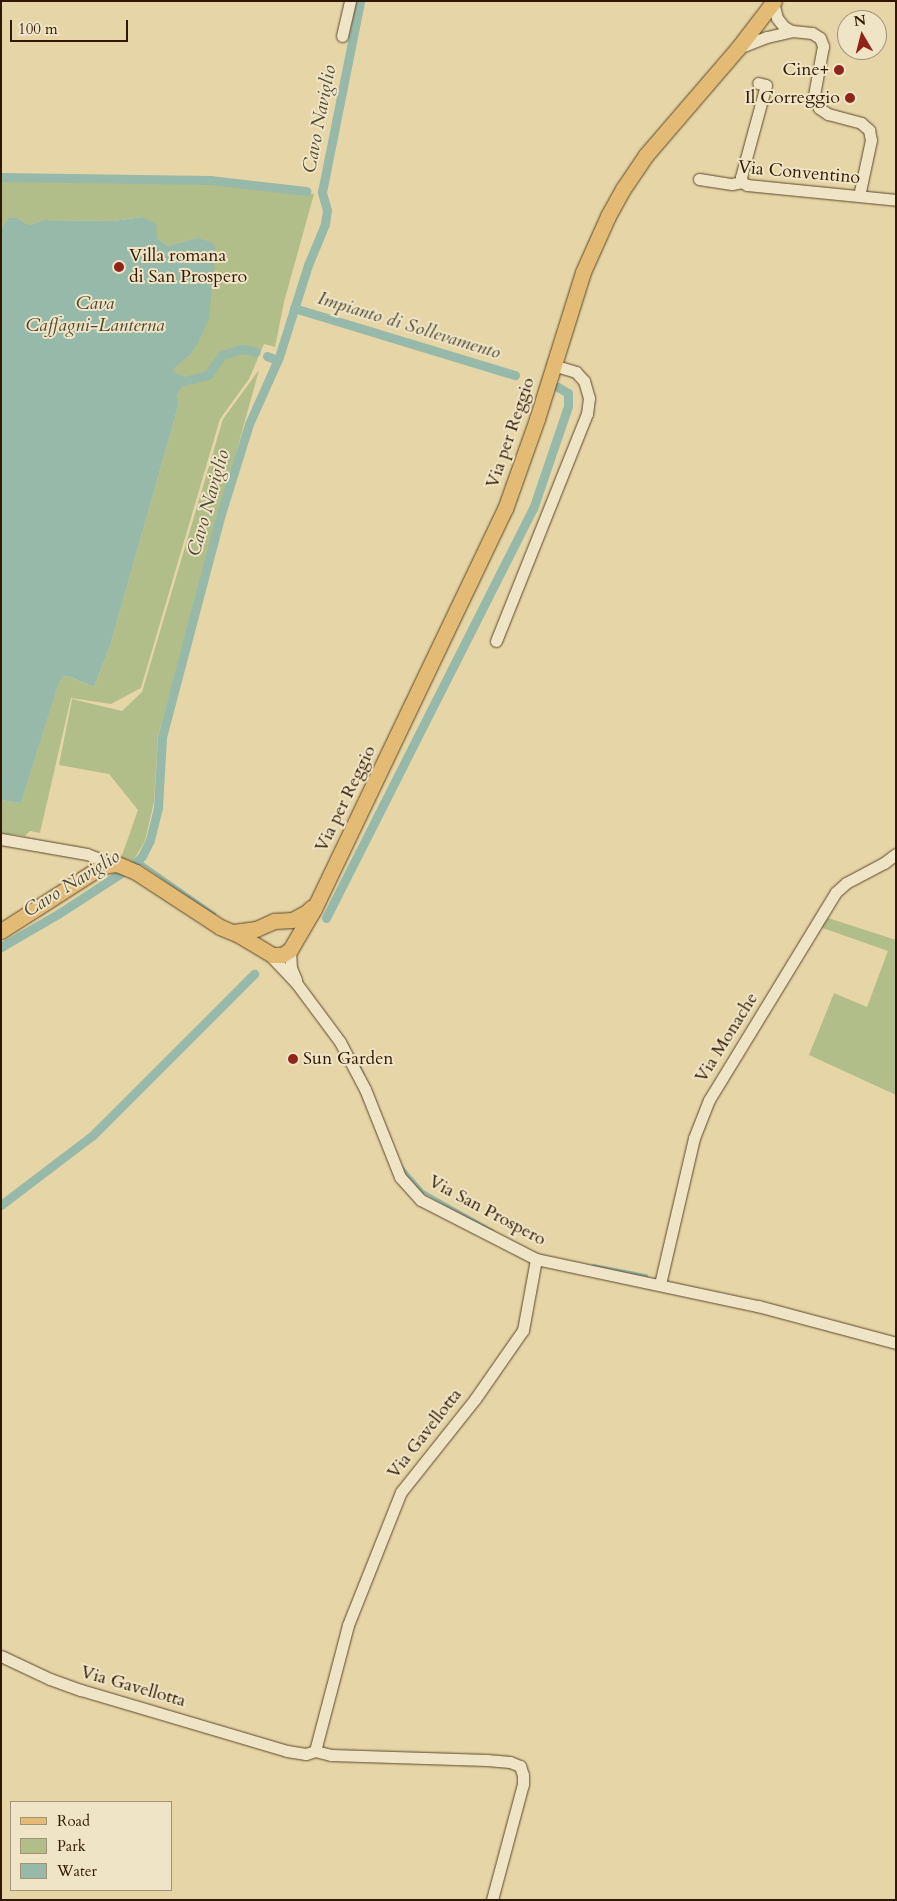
<!DOCTYPE html>
<style>
body{margin:0}
#map{position:relative;width:897px;height:1901px;overflow:hidden;background:#e6d6a7;font-family:Cardo,serif}
div>[style]{position:absolute}
.green>*{inset:0;background:#b2be89}
.water>*{inset:0;background:#96b9a9}
.stream>*{height:2.5px;margin:-1.25px;padding:0 1.25px;transform-origin:1.25px;border-radius:1.25px;background:#96b9a9}
.canal>*{height:9px;margin:-4.5px;padding:0 4.5px;transform-origin:4.5px;border-radius:4.5px;background:#96b9a9}
.roads{filter:drop-shadow(0 0 1px #5d472a) drop-shadow(0 0 1px #5d472a)}
.minor>*{height:11px;margin:-5.5px;padding:0 5.5px;transform-origin:5.5px;border-radius:5.5px;background:#efe4c6}
.major>*{height:15px;margin:-7.5px;padding:0 7.5px;transform-origin:7.5px;border-radius:7.5px;background:#e3bb74}
.dots>*{width:14px;height:14px;translate:-50% -50%;box-sizing:border-box;border:2px solid #efe4c6;border-radius:50%}
span{translate:-50% -50%;white-space:nowrap;text-align:center;line-height:1.15;-webkit-text-stroke:4px #efe4c6;paint-order:stroke}
.poi-label{font-size:18px;color:#2f1700}
.right{translate:-100% -50%;text-align:right}
.left{translate:0 -50%;text-align:left}
.street-label{font-size:18px;color:#2f1700}
.water-label{font-size:19px;color:#4e4833;font-style:italic}
.frame{position:absolute;inset:0;border:2px solid #2f1700;pointer-events:none}
.legend{position:absolute;left:10px;top:1801px;width:162px;height:90px;box-sizing:border-box;background:#efe4c6;border:1px solid #a29277;margin:0;padding:6px 9px;list-style:none;font-size:15px;color:#2f1700}
.legend li{display:flex;align-items:center;gap:10px;height:25px}
.legend b{width:25px;border:1px solid #a29277}
.north{position:absolute;left:837px;top:10px;width:50px;height:50px;box-sizing:border-box;background:#efe4c6;border:1px solid #a29277;border-radius:50%;rotate:352deg;font-size:14px;font-weight:700;line-height:20px;text-align:center;color:#2f1700}
.north::after{content:'';display:block;margin:auto;width:18px;height:22px;background:#8f2418;clip-path:polygon(50% 0,100% 100%,50% 72%,0 100%)}
.scale{position:absolute;left:10px;top:20px;width:118px;height:22px;box-sizing:border-box;border:2px solid #2f1700;border-top:0;padding-left:6px;font-size:15px;line-height:18px;white-space:nowrap;color:#2f1700;-webkit-text-stroke:4px #efe4c6;paint-order:stroke}
</style>
<div id="map">
<div class="green">
<i style="clip-path:polygon(1px 180px,199px 182px,314px 194px,284px 302px,275px 347px,264px 344px,249px 379px,220px 419px,141px 688px,111px 704px,71px 698px,40px 833px,30px 831px,25px 836px,1px 833px,1px 800px,21px 803px,59px 681px,64px 676px,71px 677px,94px 687px,110px 646px,179px 403px,177px 396px,184px 384px,172px 369px,189px 356px,197px 238px,168px 246px,157px 238px,143px 217px,113px 221px,43px 220px,29px 225px,17px 218px,9px 217px,1px 229px)"></i>
<i style="clip-path:polygon(259px 370px,158px 736px,154px 802px,145px 841px,133px 861px,121px 858px,138px 810px,109px 774px,59px 765px,72px 699px,122px 711px,142px 692px,223px 419px)"></i>
<i style="clip-path:polygon(822px 916px,896px 940px,896px 1095px,809px 1055px,834px 993px,867px 1007px,888px 951px,817px 926px)"></i>
</div>
<div class="water">
<i style="clip-path:polygon(9px 217px,17px 218px,29px 225px,43px 220px,113px 221px,143px 217px,156px 224px,157px 238px,168px 246px,197px 238px,211px 242px,216px 247px,209px 319px,197px 345px,189px 356px,173px 369px,177px 374px,184px 376px,184px 384px,177px 396px,179px 403px,110px 646px,94px 687px,71px 677px,64px 676px,59px 682px,21px 803px,1px 800px,1px 229px)"></i>
</div>
<div class="stream">
<i style="left:138px;top:860px;width:93px;rotate:34.9deg"></i>
<i style="left:357px;top:1061px;width:14px;rotate:65deg"></i>
<i style="left:402px;top:1167px;width:32px;rotate:49deg"></i>
<i style="left:423px;top:1191px;width:79px;rotate:29.5deg"></i>
<i style="left:593px;top:1265px;width:54px;rotate:10.7deg"></i>
</div>
<div class="canal">
<i style="left:1px;top:177px;width:209px;rotate:0.8deg"></i>
<i style="left:210px;top:180px;width:97px;rotate:6.5deg"></i>
<i style="left:294px;top:308px;width:231px;rotate:16.9deg"></i>
<i style="left:267px;top:356px;width:11px;rotate:22deg"></i>
<i style="left:184px;top:381px;width:25px;rotate:-14deg"></i>
<i style="left:208px;top:375px;width:24px;rotate:-55deg"></i>
<i style="left:222px;top:355px;width:21px;rotate:-17deg"></i>
<i style="left:242px;top:349px;width:14px;rotate:12deg"></i>
<i style="left:326px;top:918px;width:458px;rotate:-63.2deg"></i>
<i style="left:533px;top:509px;width:109px;rotate:-71.2deg"></i>
<i style="left:568px;top:406px;width:13px;rotate:-90deg"></i>
<i style="left:568px;top:393px;width:12px;rotate:-149deg"></i>
<i style="left:1px;top:947px;width:66px;rotate:-30.1deg"></i>
<i style="left:58px;top:914px;width:92px;rotate:-33deg"></i>
<i style="left:135px;top:864px;width:11px;rotate:-49deg"></i>
<i style="left:142px;top:856px;width:18px;rotate:-63deg"></i>
<i style="left:150px;top:840px;width:34px;rotate:-76deg"></i>
<i style="left:158px;top:807px;width:70px;rotate:-86.7deg"></i>
<i style="left:162px;top:737px;width:231px;rotate:-75.2deg"></i>
<i style="left:221px;top:514px;width:94px;rotate:-72.7deg"></i>
<i style="left:249px;top:424px;width:73px;rotate:-65.9deg"></i>
<i style="left:279px;top:357px;width:96px;rotate:-72.5deg"></i>
<i style="left:308px;top:265px;width:44px;rotate:-67.5deg"></i>
<i style="left:325px;top:224px;width:14px;rotate:-82deg"></i>
<i style="left:327px;top:210px;width:19px;rotate:-106deg"></i>
<i style="left:322px;top:192px;width:195px;rotate:-78.7deg"></i>
<i style="left:1px;top:1205px;width:116px;rotate:-37.3deg"></i>
<i style="left:93px;top:1135px;width:228px;rotate:-45deg"></i>
</div>
<div class="roads">
<div class="minor">
<i style="left:773px;top:2px;width:16px;rotate:76deg"></i>
<i style="left:777px;top:18px;width:11px;rotate:52deg"></i>
<i style="left:784px;top:27px;width:9px;rotate:27deg"></i>
<i style="left:342px;top:36px;width:36px;rotate:-77deg"></i>
<i style="left:738px;top:48px;width:31px;rotate:-21deg"></i>
<i style="left:767px;top:37px;width:26px;rotate:-13deg"></i>
<i style="left:792px;top:31px;width:20px;rotate:6deg"></i>
<i style="left:812px;top:33px;width:9px;rotate:32deg"></i>
<i style="left:820px;top:38px;width:9px;rotate:69deg"></i>
<i style="left:823px;top:46px;width:50px;rotate:100.4deg"></i>
<i style="left:814px;top:95px;width:14px;rotate:69deg"></i>
<i style="left:819px;top:108px;width:11px;rotate:34deg"></i>
<i style="left:828px;top:114px;width:34px;rotate:15deg"></i>
<i style="left:861px;top:123px;width:11px;rotate:41deg"></i>
<i style="left:869px;top:130px;width:10px;rotate:79deg"></i>
<i style="left:871px;top:140px;width:57px;rotate:102.1deg"></i>
<i style="left:699px;top:179px;width:33px;rotate:9deg"></i>
<i style="left:732px;top:184px;width:10px;rotate:-11deg"></i>
<i style="left:742px;top:182px;width:6px;rotate:31deg"></i>
<i style="left:747px;top:185px;width:150px;rotate:5.7deg"></i>
<i style="left:742px;top:182px;width:5px;rotate:-101deg"></i>
<i style="left:741px;top:177px;width:95px;rotate:-74.8deg"></i>
<i style="left:766px;top:85px;width:8px;rotate:-166deg"></i>
<i style="left:496px;top:641px;width:245px;rotate:-68.2deg"></i>
<i style="left:587px;top:414px;width:16px;rotate:-83deg"></i>
<i style="left:589px;top:398px;width:18px;rotate:-106deg"></i>
<i style="left:584px;top:381px;width:12px;rotate:-132deg"></i>
<i style="left:576px;top:372px;width:24px;rotate:-163deg"></i>
<i style="left:1px;top:839px;width:87px;rotate:9.9deg"></i>
<i style="left:87px;top:854px;width:11px;rotate:22deg"></i>
<i style="left:97px;top:858px;width:10px;rotate:53deg"></i>
<i style="left:290px;top:950px;width:18px;rotate:87deg"></i>
<i style="left:291px;top:968px;width:13px;rotate:67deg"></i>
<i style="left:267px;top:952px;width:44px;rotate:46.8deg"></i>
<i style="left:297px;top:984px;width:72px;rotate:53.4deg"></i>
<i style="left:340px;top:1042px;width:53px;rotate:62deg"></i>
<i style="left:365px;top:1089px;width:95px;rotate:68.3deg"></i>
<i style="left:400px;top:1177px;width:31px;rotate:48deg"></i>
<i style="left:421px;top:1200px;width:129px;rotate:27.2deg"></i>
<i style="left:536px;top:1259px;width:227px;rotate:12deg"></i>
<i style="left:758px;top:1306px;width:143px;rotate:15deg"></i>
<i style="left:660px;top:1284px;width:150px;rotate:-76.9deg"></i>
<i style="left:694px;top:1138px;width:41px;rotate:-68.5deg"></i>
<i style="left:709px;top:1100px;width:244px;rotate:-58.6deg"></i>
<i style="left:836px;top:892px;width:13px;rotate:-42deg"></i>
<i style="left:846px;top:883px;width:43px;rotate:-27.8deg"></i>
<i style="left:884px;top:863px;width:15px;rotate:-37deg"></i>
<i style="left:1px;top:1656px;width:54px;rotate:25.1deg"></i>
<i style="left:50px;top:1679px;width:33px;rotate:20deg"></i>
<i style="left:81px;top:1690px;width:215px;rotate:16.5deg"></i>
<i style="left:287px;top:1751px;width:19px;rotate:9deg"></i>
<i style="left:306px;top:1754px;width:9px;rotate:-18deg"></i>
<i style="left:315px;top:1751px;width:130px;rotate:-75.3deg"></i>
<i style="left:348px;top:1625px;width:143px;rotate:-68.3deg"></i>
<i style="left:401px;top:1492px;width:119px;rotate:-51.5deg"></i>
<i style="left:475px;top:1399px;width:84px;rotate:-55.2deg"></i>
<i style="left:523px;top:1330px;width:72px;rotate:-79.6deg"></i>
<i style="left:315px;top:1751px;width:16px;rotate:14deg"></i>
<i style="left:331px;top:1755px;width:156px;rotate:1.8deg"></i>
<i style="left:487px;top:1760px;width:23px;rotate:5deg"></i>
<i style="left:510px;top:1762px;width:11px;rotate:22deg"></i>
<i style="left:520px;top:1766px;width:9px;rotate:72deg"></i>
<i style="left:523px;top:1775px;width:9px;rotate:90deg"></i>
<i style="left:523px;top:1784px;width:120px;rotate:105deg"></i>
</div>
<div class="major">
<i style="left:1px;top:931px;width:113px;rotate:-32.7deg"></i>
<i style="left:96px;top:870px;width:13px;rotate:-23deg"></i>
<i style="left:108px;top:865px;width:9px;rotate:-6deg"></i>
<i style="left:117px;top:864px;width:21px;rotate:23deg"></i>
<i style="left:136px;top:872px;width:100px;rotate:33.2deg"></i>
<i style="left:220px;top:927px;width:21px;rotate:23deg"></i>
<i style="left:239px;top:935px;width:39px;rotate:31deg"></i>
<i style="left:272px;top:955px;width:10px"></i>
<i style="left:282px;top:955px;width:9px;rotate:-32deg"></i>
<i style="left:290px;top:950px;width:48px;rotate:-59.7deg"></i>
<i style="left:314px;top:909px;width:443px;rotate:-64.5deg"></i>
<i style="left:505px;top:509px;width:96px;rotate:-70.4deg"></i>
<i style="left:537px;top:419px;width:154px;rotate:-72.6deg"></i>
<i style="left:583px;top:272px;width:61px;rotate:-65.9deg"></i>
<i style="left:608px;top:216px;width:31px;rotate:-61deg"></i>
<i style="left:623px;top:189px;width:41px;rotate:-55.9deg"></i>
<i style="left:646px;top:155px;width:141px;rotate:-49.3deg"></i>
<i style="left:738px;top:48px;width:59px;rotate:-52.5deg"></i>
<i style="left:234px;top:932px;width:22px;rotate:-8deg"></i>
<i style="left:256px;top:929px;width:20px;rotate:-24deg"></i>
<i style="left:274px;top:921px;width:18px;rotate:-3deg"></i>
<i style="left:292px;top:920px;width:17px;rotate:-28deg"></i>
<i style="left:307px;top:912px;width:6px;rotate:-45deg"></i>
</div>
</div>
<div class="dots">
<i style="left:839px;top:70px;background:#8f2418"></i>
<i style="left:850px;top:98px;background:#8f2418"></i>
<i style="left:119px;top:267px;background:#8f2418"></i>
<i style="left:293px;top:1059px;background:#8f2418"></i>
</div>
<div class="poi-label">
<span class="right" style="left:829px;top:70px">Cine+</span>
<span class="right" style="left:840px;top:98px">Il Correggio</span>
<span class="left" style="left:129px;top:267px">Villa romana<br>di San Prospero</span>
<span class="left" style="left:303px;top:1059px">Sun Garden</span>
</div>
<div class="street-label">
<span style="left:799px;top:173px;rotate:5deg">Via Conventino</span>
<span style="left:511px;top:433px;rotate:-71deg">Via per Reggio</span>
<span style="left:346px;top:799px;rotate:-64deg">Via per Reggio</span>
<span style="left:727px;top:1038px;rotate:-58deg">Via Monache</span>
<span style="left:487px;top:1211px;rotate:28deg">Via San Prospero</span>
<span style="left:425px;top:1434px;rotate:-52deg">Via Gavellotta</span>
<span style="left:133px;top:1687px;rotate:16deg">Via Gavellotta</span>
</div>
<div class="water-label">
<span style="left:320px;top:119px;rotate:-79deg">Cavo Naviglio</span>
<span style="left:95px;top:315px">Cava<br>Caffagni-Lanterna</span>
<span style="left:409px;top:326px;rotate:17deg">Impianto di Sollevamento</span>
<span style="left:209px;top:503px;rotate:-74deg">Cavo Naviglio</span>
<span style="left:72px;top:884px;rotate:-32deg">Cavo Naviglio</span>
</div>
<div class="frame"></div>
<ul class="legend">
<li><b style="height:6px;background:#e3bb74"></b>Road</li>
<li><b style="height:14px;background:#b2be89"></b>Park</li>
<li><b style="height:14px;background:#96b9a9"></b>Water</li>
</ul>
<div class="north">N</div>
<div class="scale">100 m</div>
</div>
